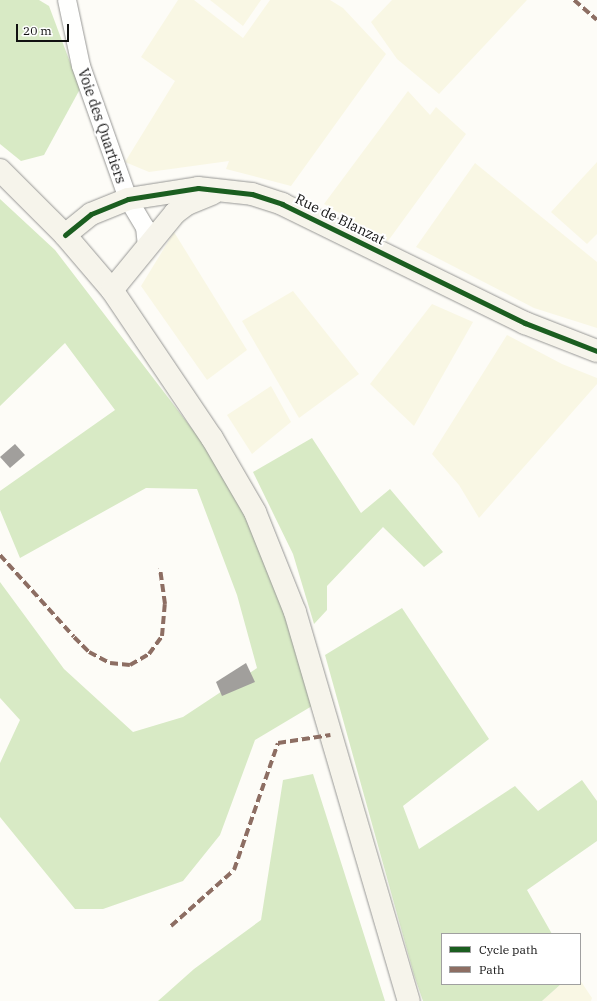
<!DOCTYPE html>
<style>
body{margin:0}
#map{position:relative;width:597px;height:1001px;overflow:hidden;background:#fdfcf7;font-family:"IBM Plex Serif",serif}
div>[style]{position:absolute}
.farmland>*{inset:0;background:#f9f7e4}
.forest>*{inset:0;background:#d8eac5}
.building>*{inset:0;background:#a19f9c}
.roads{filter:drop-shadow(0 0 1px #979795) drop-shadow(0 0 1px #979795)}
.street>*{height:18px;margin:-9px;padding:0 9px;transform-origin:9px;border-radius:9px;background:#fffffe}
.secondary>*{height:22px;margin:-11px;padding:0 11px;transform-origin:11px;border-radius:11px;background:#f6f4eb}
.quiet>*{height:4px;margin-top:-2px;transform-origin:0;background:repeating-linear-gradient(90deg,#8d6e63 0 8px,transparent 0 12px)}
.cycleway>*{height:5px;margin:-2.5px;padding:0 2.5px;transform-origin:2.5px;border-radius:2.5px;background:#1b5e20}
span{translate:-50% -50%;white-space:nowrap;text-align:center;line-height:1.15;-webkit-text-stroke:4px #fff;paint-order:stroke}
.street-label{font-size:14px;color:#111}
.legend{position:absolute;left:441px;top:933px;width:140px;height:52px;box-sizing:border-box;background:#fff;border:1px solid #a0a0a0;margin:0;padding:5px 7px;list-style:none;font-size:12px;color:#111}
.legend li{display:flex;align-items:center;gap:8px;height:20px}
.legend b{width:20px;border:1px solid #a0a0a0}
.scale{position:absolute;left:16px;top:24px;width:53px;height:18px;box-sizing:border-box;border:2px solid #111;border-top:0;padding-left:5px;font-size:12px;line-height:14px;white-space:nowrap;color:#111;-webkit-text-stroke:3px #fff;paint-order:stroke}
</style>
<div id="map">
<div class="farmland">
<i style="clip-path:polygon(178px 0,194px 0,243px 38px,270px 0,330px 0,343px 8px,386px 54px,291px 186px,226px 169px,229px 161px,149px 172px,125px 162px,175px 81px,141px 57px)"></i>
<i style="clip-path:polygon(210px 0,261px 0,243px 26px)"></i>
<i style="clip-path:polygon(392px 0,527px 0,439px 94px,397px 59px,371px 22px)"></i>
<i style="clip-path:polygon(408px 91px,430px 115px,436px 107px,466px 134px,388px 241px,324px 204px)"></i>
<i style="clip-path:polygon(597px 162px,597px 234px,587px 244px,551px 212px)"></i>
<i style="clip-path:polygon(475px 163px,597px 262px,597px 328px,534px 308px,416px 247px)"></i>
<i style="clip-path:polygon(174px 232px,247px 350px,207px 380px,141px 286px)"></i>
<i style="clip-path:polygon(293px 291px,359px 374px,299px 418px,242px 321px)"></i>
<i style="clip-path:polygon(432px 304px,473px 322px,414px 426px,370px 384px)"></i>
<i style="clip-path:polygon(507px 335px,562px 364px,597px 378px,597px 384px,479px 518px,459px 485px,432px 454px)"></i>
<i style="clip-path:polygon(271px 386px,291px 422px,252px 454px,227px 415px)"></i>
<i style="clip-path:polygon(580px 980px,592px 998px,591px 1001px,542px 1001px,561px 984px,580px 984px)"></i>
</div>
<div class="forest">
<i style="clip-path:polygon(0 0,39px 0,49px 6px,80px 89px,44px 155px,21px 161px,0 144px)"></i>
<i style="clip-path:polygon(0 199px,55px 250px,203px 443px,244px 511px,290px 629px,312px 706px,255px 740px,220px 835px,183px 881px,103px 909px,75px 909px,0 817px,0 763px,20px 720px,0 698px,0 582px,64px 669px,133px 732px,183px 717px,257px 668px,237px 595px,197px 489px,146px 488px,20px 558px,0 510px,0 491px,115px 410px,65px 343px,0 406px)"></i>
<i style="clip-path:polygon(312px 438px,361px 513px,390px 489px,443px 552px,424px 567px,383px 527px,327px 586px,327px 610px,314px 624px,293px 554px,253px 472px)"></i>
<i style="clip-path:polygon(402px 608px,489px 739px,403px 806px,419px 849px,515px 786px,538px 811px,582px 780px,597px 801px,597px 841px,527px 890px,552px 934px,442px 934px,442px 984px,561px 984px,542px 1001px,423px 1001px,414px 975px,325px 655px)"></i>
<i style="clip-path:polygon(313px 774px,385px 1001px,158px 1001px,194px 969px,261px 920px,283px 780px)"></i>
</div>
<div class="building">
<i style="clip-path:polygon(15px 444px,25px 455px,10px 468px,0 457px)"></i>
<i style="clip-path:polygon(246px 663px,255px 682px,222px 696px,216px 682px)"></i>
</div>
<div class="roads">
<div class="street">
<i style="left:67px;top:0;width:67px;rotate:78deg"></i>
<i style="left:81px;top:66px;width:141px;rotate:70.5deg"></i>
<i style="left:128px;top:199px;width:33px;rotate:59deg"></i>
<i style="left:145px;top:227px;width:20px;rotate:84deg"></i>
</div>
<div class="secondary">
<i style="left:0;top:170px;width:92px;rotate:45deg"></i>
<i style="left:65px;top:235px;width:72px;rotate:49.5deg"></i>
<i style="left:112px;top:290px;width:179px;rotate:56deg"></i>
<i style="left:212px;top:438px;width:86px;rotate:59.8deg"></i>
<i style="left:255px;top:512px;width:108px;rotate:68.2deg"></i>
<i style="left:295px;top:612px;width:405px;rotate:73.7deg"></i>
<i style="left:65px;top:235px;width:33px;rotate:-39deg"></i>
<i style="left:91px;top:214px;width:40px;rotate:-22deg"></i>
<i style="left:128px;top:199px;width:71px;rotate:-8.9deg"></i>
<i style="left:198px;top:188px;width:54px;rotate:6.3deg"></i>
<i style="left:252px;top:194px;width:32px;rotate:18deg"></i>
<i style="left:282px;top:204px;width:271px;rotate:26.1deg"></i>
<i style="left:525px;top:323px;width:77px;rotate:21.3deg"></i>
<i style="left:112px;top:290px;width:99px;rotate:-50.7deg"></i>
<i style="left:175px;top:213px;width:15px;rotate:-37deg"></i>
<i style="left:187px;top:204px;width:27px;rotate:-22deg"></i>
</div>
</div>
<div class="quiet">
<i style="left:574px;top:0;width:30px;rotate:41deg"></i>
<i style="left:0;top:555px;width:110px;rotate:47.9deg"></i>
<i style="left:74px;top:637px;width:21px;rotate:45deg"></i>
<i style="left:89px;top:652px;width:24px;rotate:28deg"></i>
<i style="left:110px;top:663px;width:20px;rotate:6deg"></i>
<i style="left:130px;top:665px;width:22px;rotate:-30deg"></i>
<i style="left:149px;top:654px;width:22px;rotate:-54deg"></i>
<i style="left:162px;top:636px;width:32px;rotate:-85deg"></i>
<i style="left:165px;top:604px;width:36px;rotate:-98deg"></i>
<i style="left:171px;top:926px;width:84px;rotate:-41.6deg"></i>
<i style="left:234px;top:870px;width:134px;rotate:-70.9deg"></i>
<i style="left:278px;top:743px;width:53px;rotate:-8.7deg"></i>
</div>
<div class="cycleway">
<i style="left:65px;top:235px;width:33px;rotate:-39deg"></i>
<i style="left:91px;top:214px;width:40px;rotate:-22deg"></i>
<i style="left:128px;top:199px;width:71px;rotate:-8.9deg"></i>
<i style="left:198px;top:188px;width:54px;rotate:6.3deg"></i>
<i style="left:252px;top:194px;width:32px;rotate:18deg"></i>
<i style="left:282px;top:204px;width:271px;rotate:26.1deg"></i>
<i style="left:525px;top:323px;width:77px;rotate:21.3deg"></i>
</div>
<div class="street-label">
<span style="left:102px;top:126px;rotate:71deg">Voie des Quartiers</span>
<span style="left:340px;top:219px;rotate:26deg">Rue de Blanzat</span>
</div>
<ul class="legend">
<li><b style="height:5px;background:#1b5e20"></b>Cycle path</li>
<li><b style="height:5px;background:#8d6e63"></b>Path</li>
</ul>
<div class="scale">20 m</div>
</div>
